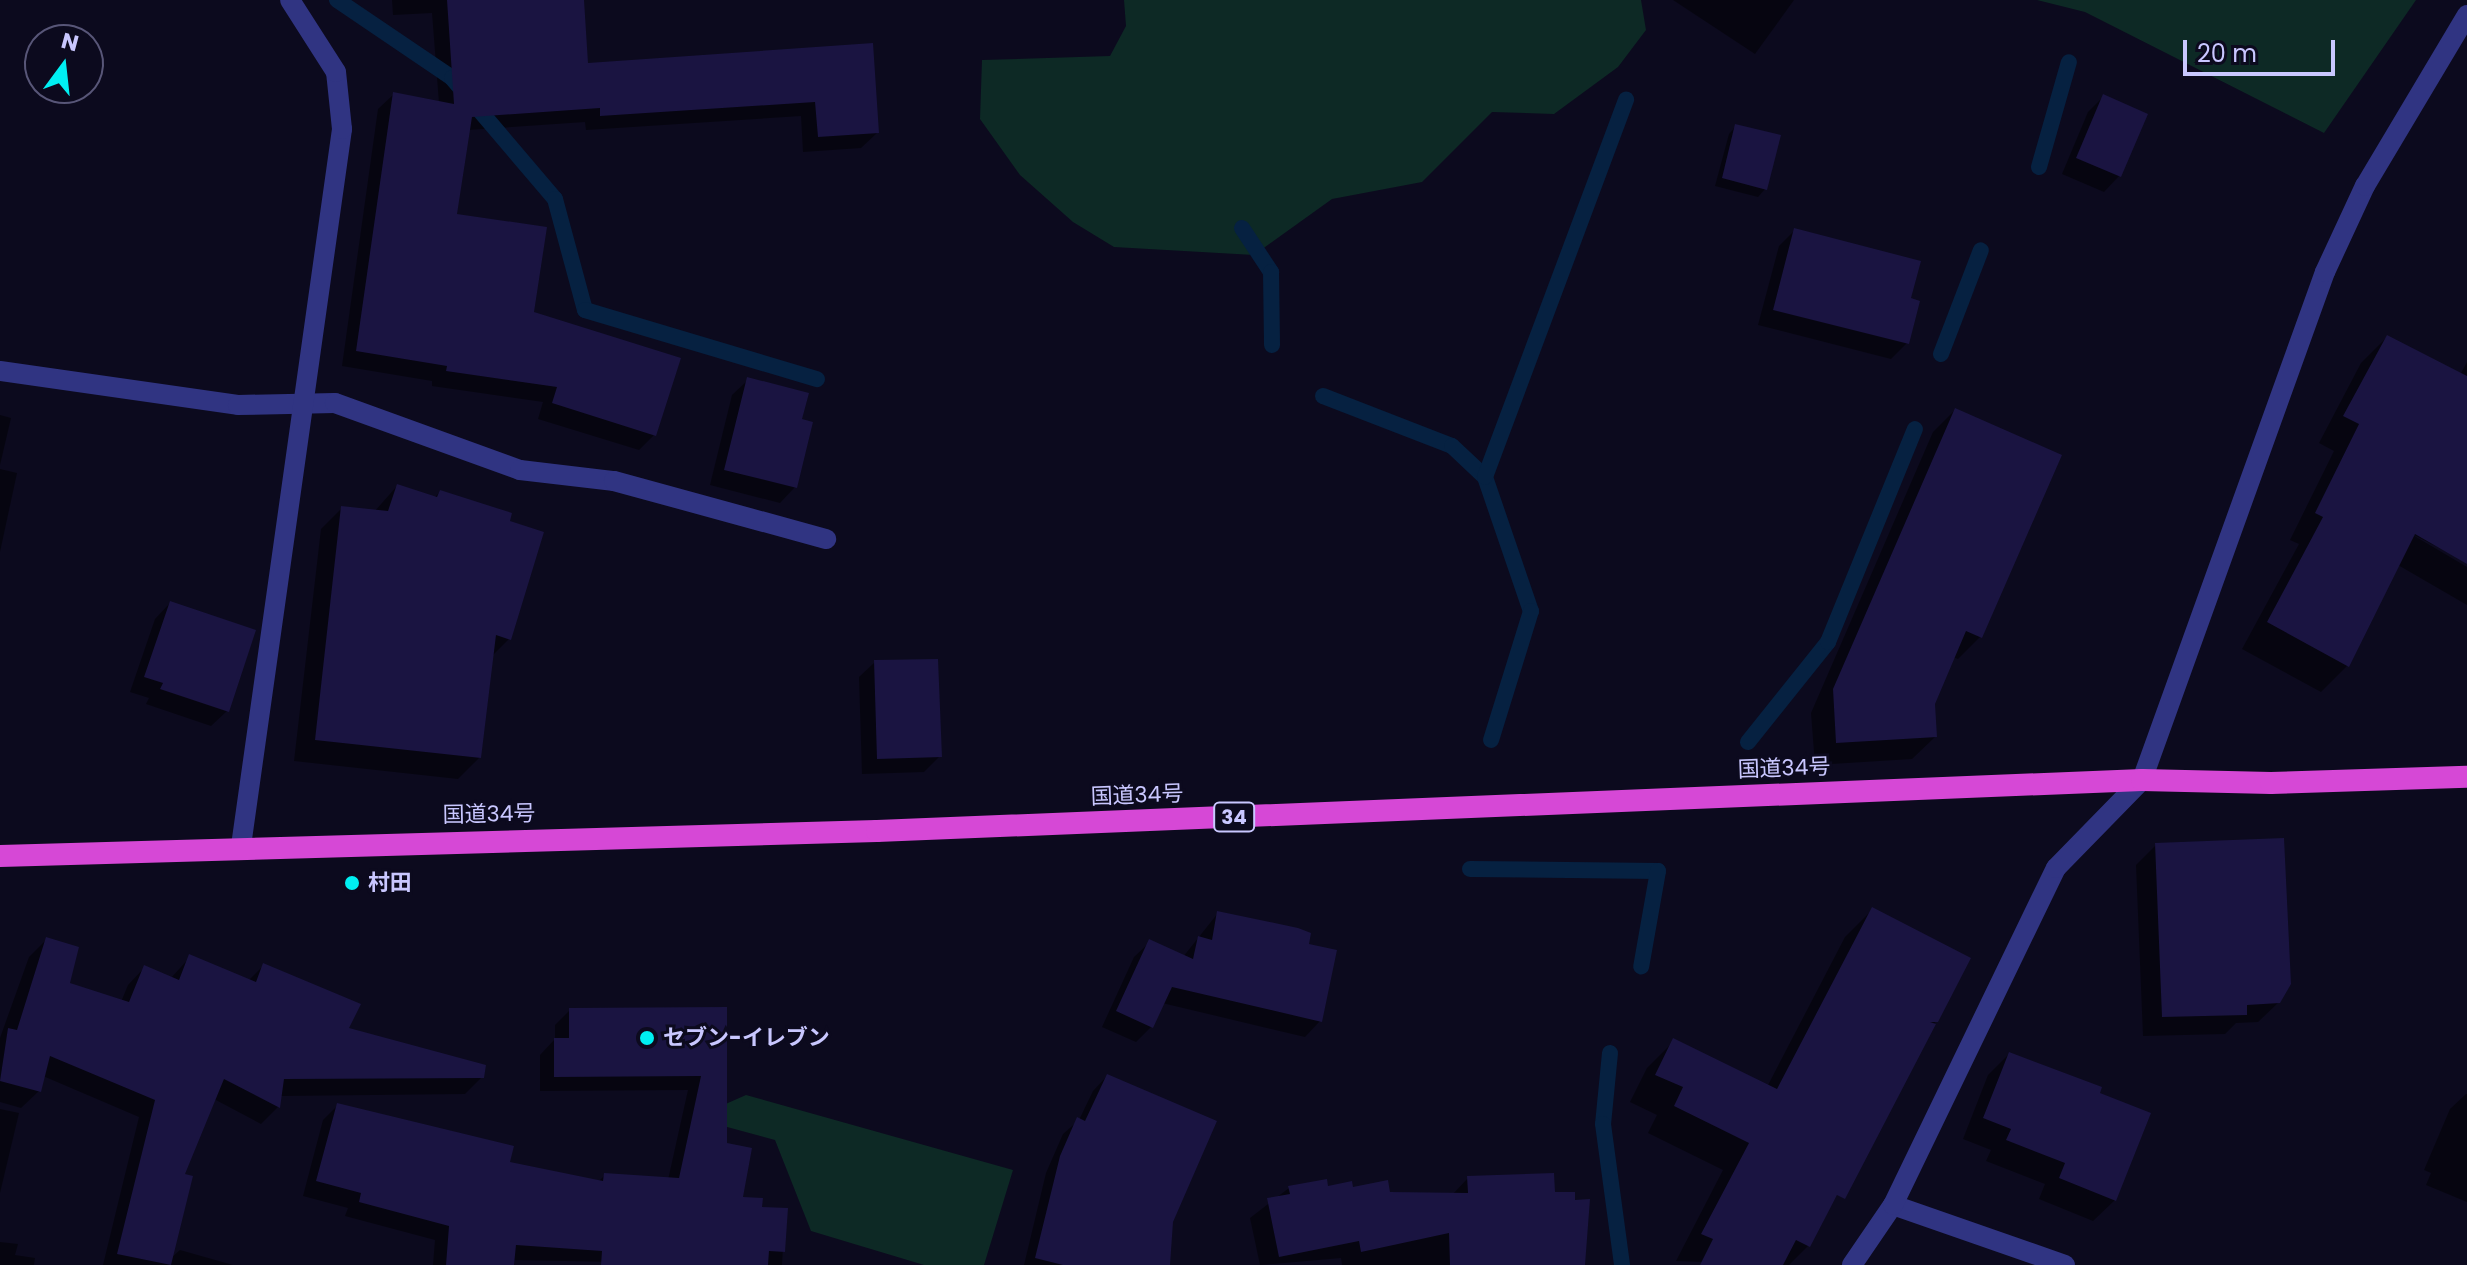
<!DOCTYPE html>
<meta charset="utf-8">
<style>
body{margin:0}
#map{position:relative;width:2467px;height:1265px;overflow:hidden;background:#0c0a1e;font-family:Poppins,"Noto Sans JP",sans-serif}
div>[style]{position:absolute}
.green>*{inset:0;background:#0d2925}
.shadow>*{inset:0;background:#0007}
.stream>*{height:16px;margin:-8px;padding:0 8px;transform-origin:8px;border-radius:8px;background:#062141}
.building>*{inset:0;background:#1a1441}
.minor>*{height:20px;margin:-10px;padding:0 10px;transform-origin:10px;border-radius:10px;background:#303482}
.tertiary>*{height:20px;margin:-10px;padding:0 10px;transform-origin:10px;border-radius:10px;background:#303482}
.trunk>*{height:22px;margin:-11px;padding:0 11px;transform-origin:11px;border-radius:11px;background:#d648d6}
.dots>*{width:22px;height:22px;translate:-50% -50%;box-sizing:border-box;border:4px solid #0c0a1e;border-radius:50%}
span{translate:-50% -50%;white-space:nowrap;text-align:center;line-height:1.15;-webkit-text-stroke:6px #0c0a1e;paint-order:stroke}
.shield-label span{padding:2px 6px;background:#0c0a1e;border:2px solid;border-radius:6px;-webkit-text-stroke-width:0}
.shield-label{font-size:20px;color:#c9c7ff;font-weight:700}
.street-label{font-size:22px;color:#c9c7ff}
.poi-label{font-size:22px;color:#c9c7ff;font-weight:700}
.left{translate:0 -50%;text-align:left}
.north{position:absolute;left:24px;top:24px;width:80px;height:80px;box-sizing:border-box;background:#0c0a1e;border:2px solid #585678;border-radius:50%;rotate:15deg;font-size:22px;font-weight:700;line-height:32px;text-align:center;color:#c9c7ff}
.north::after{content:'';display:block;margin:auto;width:28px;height:36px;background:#00eff2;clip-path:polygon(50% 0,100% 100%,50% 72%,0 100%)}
.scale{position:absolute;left:2183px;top:40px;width:152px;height:36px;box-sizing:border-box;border:4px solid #c9c7ff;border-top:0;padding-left:10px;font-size:24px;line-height:28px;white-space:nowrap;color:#c9c7ff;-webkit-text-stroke:6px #0c0a1e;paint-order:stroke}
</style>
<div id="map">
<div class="green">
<i style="clip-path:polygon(1124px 0,1641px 0,1646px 30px,1618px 67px,1554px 114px,1492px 112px,1422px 182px,1332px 199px,1254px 255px,1114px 247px,1073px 222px,1020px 175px,980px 119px,982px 60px,1110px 56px,1126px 26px)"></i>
<i style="clip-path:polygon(2037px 0,2416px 0,2324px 133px,2085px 12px)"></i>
<i style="clip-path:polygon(746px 1095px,1013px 1170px,984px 1265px,924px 1265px,811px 1231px,775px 1140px,694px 1118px)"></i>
</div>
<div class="shadow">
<i style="clip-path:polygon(392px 0,582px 0,586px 65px,871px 45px,877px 133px,861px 148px,803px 152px,801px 116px,586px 130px,585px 122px,468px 130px,455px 216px,532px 314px,654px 435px,639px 450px,538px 419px,543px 402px,432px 386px,432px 381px,342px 366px,378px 109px,394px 94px,439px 103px,432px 13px,393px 15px)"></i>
<i style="clip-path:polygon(1673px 0,1794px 0,1755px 54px)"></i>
<i style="clip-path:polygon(2103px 97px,2119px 176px,2104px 192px,2062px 174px,2088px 112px)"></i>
<i style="clip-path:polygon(1736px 126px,1765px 189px,1758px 197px,1715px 186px,1729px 134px)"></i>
<i style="clip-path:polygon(1794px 231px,1907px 343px,1891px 359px,1758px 325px,1779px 246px)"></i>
<i style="clip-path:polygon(2387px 337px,2460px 375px,2467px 362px,2467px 562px,2406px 531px,2467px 567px,2467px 605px,2398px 565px,2347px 666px,2321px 692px,2242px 649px,2299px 544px,2290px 540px,2334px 451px,2319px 443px,2361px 363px)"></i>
<i style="clip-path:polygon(748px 380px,800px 421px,795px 487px,780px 503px,710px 485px,732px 395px)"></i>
<i style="clip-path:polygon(1955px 410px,1980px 637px,1958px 659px,1953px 657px,1933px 703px,1935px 737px,1912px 759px,1815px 765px,1811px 713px,1933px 432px)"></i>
<i style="clip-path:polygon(0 415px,11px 418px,0 465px)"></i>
<i style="clip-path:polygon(0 469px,17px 473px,0 552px)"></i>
<i style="clip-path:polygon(397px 486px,434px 498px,440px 492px,509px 639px,491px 657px,479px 758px,458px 779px,294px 761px,321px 529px,342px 508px,374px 512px)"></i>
<i style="clip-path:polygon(170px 603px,227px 711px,211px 726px,146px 704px,149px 698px,130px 692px,155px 619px)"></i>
<i style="clip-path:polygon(875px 662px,940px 756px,924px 772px,862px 774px,859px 677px)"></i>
<i style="clip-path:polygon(2156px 845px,2279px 1002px,2258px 1022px,2236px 1023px,2225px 1034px,2143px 1036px,2136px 865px)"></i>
<i style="clip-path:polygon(1872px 910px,1936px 1021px,1808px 1246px,1789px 1265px,1676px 1261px,1723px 1170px,1648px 1133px,1657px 1115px,1630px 1102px,1647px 1068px,1674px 1041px,1767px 1087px,1845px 937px)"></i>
<i style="clip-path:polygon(1218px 913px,1307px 946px,1320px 1021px,1305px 1037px,1162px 1003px,1151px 1027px,1136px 1042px,1102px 1027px,1134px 957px,1150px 942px,1183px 957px)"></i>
<i style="clip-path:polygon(46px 940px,67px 985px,121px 1002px,128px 985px,145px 967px,171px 978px,190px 957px,248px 981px,264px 965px,346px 1030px,482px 1077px,465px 1094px,280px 1096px,278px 1107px,261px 1124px,214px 1099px,182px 1175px,170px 1259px,180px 1250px,233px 1265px,103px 1265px,139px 1117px,43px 1076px,39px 1091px,21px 1108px,0 1102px,0 1038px,29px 957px)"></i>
<i style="clip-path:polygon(725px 1009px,725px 1144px,740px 1199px,760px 1209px,785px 1210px,782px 1265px,512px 1260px,512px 1265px,433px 1265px,435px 1240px,345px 1216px,348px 1208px,303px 1196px,323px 1120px,338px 1105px,508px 1164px,598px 1182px,605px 1175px,668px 1180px,688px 1090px,540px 1091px,540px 1055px,555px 1039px,555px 1025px,570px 1010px)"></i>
<i style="clip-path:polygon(2009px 1054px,2097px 1094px,2115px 1200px,2093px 1221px,2039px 1199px,2045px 1184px,1986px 1161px,1991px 1150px,1963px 1139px,1988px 1075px)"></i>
<i style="clip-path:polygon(1107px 1076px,1171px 1222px,1168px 1265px,1024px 1265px,1046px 1173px,1063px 1134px,1079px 1120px,1093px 1091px)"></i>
<i style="clip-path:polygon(2466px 1094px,2467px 1094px,2467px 1202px,2426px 1185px,2431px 1173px,2424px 1170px,2450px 1109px)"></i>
<i style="clip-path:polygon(0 1109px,19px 1113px,0 1193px)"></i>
<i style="clip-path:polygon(1468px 1178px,1553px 1194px,1584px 1265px,1342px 1265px,1341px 1258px,1260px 1265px,1250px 1218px,1289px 1188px,1452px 1195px)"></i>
<i style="clip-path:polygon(0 1242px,18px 1244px,15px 1255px,35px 1258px,34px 1265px,0 1265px)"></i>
</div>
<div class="stream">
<i style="left:337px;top:0;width:139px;rotate:34.1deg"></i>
<i style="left:452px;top:78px;width:159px;rotate:49.6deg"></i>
<i style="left:555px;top:199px;width:115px;rotate:74.9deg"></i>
<i style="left:585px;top:310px;width:242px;rotate:16.6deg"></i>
<i style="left:2039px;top:167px;width:109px;rotate:-74.1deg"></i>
<i style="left:1242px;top:228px;width:53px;rotate:56.6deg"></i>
<i style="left:1271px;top:272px;width:73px;rotate:89.2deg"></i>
<i style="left:1941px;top:354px;width:111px;rotate:-69deg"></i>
<i style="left:1323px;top:396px;width:138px;rotate:21.2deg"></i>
<i style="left:1452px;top:446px;width:45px;rotate:43.2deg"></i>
<i style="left:1485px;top:477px;width:142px;rotate:71.1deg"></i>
<i style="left:1531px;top:611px;width:135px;rotate:107.2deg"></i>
<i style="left:1485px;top:477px;width:403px;rotate:-69.5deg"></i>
<i style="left:1748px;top:742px;width:128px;rotate:-51.3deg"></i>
<i style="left:1828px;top:642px;width:230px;rotate:-67.8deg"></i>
<i style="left:1470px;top:869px;width:188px;rotate:0.6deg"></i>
<i style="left:1658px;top:871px;width:97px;rotate:100deg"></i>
<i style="left:1610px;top:1053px;width:71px;rotate:95.6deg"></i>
<i style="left:1603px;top:1124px;width:142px;rotate:82.3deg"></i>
</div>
<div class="building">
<i style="clip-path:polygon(447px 0,584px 0,588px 63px,873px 43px,879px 133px,818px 137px,815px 102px,600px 116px,600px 108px,472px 117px,457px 214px,547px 227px,534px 312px,681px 358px,656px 436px,552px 403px,557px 387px,446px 371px,447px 366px,356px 351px,393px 92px,454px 104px)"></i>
<i style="clip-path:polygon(2103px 94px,2148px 114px,2121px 177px,2076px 158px)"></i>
<i style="clip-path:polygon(1735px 124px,1781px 135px,1767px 190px,1722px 178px)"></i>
<i style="clip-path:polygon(1794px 228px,1921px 261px,1911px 298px,1920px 301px,1909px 344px,1773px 310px)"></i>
<i style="clip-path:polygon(2387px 335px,2467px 376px,2467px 564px,2415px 534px,2349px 667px,2267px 622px,2323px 517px,2315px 513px,2359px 424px,2343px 416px)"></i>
<i style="clip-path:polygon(747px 377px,809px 393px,802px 419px,813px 422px,797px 488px,724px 470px)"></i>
<i style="clip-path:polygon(1955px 408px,2062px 455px,1982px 638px,1966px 631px,1935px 704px,1937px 737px,1836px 743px,1833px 689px)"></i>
<i style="clip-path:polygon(397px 484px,437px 497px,440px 490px,512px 513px,510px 521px,544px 532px,511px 640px,496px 635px,481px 758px,315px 740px,341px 506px,388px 511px)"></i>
<i style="clip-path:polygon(170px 601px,256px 630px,229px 712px,160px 689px,163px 683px,144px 677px)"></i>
<i style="clip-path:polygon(938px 659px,942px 757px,877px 759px,874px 660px)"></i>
<i style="clip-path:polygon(2284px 838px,2291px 984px,2280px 1003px,2247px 1005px,2247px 1015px,2162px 1017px,2155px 843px)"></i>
<i style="clip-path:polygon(1872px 907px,1971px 958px,1938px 1022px,1930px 1022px,1936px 1024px,1845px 1199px,1837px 1195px,1810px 1247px,1796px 1240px,1783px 1265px,1700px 1265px,1713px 1239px,1701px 1234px,1749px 1143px,1674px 1106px,1683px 1087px,1655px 1075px,1673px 1038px,1777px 1089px)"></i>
<i style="clip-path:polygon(1217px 911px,1298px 928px,1311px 933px,1309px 944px,1337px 950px,1322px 1022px,1172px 987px,1153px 1028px,1116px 1011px,1149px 939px,1193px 959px,1198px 936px,1212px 940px)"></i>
<i style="clip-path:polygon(46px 937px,79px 947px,70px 983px,129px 1002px,144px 965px,179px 980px,189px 954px,256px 982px,263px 963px,361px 1004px,349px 1028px,486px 1065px,484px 1078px,284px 1079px,280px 1108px,224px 1079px,185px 1174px,193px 1176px,171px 1265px,117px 1254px,155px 1100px,50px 1056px,41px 1092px,0 1081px,8px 1028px,17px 1030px)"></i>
<i style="clip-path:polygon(727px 1007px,727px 1143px,752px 1148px,743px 1197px,763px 1198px,762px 1207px,788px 1208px,785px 1252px,769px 1251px,768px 1265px,601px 1265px,602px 1251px,516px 1245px,514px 1265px,446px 1265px,449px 1226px,359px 1202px,361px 1193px,316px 1181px,337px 1103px,514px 1146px,510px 1162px,603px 1181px,604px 1173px,679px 1178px,701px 1076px,554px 1077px,554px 1038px,569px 1038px,569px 1008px)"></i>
<i style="clip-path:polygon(2009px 1052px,2102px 1087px,2100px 1093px,2151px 1113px,2116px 1201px,2059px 1178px,2065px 1163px,2006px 1140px,2011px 1129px,1983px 1118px)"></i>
<i style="clip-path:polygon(1107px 1074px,1217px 1121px,1173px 1222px,1170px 1265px,1063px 1265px,1035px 1258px,1060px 1156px,1077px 1117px,1085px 1121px)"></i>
<i style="clip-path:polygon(1554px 1173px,1555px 1192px,1575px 1192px,1575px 1200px,1590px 1199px,1585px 1265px,1450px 1265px,1449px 1233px,1361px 1252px,1359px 1241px,1279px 1257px,1267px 1198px,1290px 1194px,1288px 1186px,1327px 1179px,1328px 1186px,1352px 1181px,1353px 1187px,1388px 1180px,1390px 1192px,1468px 1193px,1467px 1176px)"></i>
</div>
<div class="minor">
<i style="left:0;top:371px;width:240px;rotate:8.1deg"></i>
<i style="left:238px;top:405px;width:97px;rotate:-1.2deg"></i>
<i style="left:335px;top:403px;width:197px;rotate:19.9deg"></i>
<i style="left:520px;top:470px;width:95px;rotate:6.7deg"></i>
<i style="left:614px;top:481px;width:220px;rotate:15.3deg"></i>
<i style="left:241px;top:846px;width:724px;rotate:-81.98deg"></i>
<i style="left:342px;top:129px;width:57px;rotate:-96deg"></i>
<i style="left:336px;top:72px;width:85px;rotate:-122.6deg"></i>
<i style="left:1893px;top:1205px;width:182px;rotate:19.2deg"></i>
<i style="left:1852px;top:1265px;width:73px;rotate:-55.7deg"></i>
<i style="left:1893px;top:1205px;width:374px;rotate:-64.2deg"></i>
<i style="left:2056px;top:868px;width:123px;rotate:-45.7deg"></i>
</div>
<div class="tertiary">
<i style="left:2142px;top:780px;width:540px;rotate:-70.19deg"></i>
<i style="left:2325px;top:272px;width:95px;rotate:-65.1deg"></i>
<i style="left:2365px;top:186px;width:199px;rotate:-59.2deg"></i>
</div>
<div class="trunk">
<i style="left:0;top:856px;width:877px;rotate:-1.63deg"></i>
<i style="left:877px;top:831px;width:1266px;rotate:-2.31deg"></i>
<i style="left:2142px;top:780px;width:129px;rotate:1.3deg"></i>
<i style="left:2271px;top:783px;width:196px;rotate:-1.8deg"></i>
</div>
<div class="dots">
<i style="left:352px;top:883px;background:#00eff2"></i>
<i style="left:647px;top:1038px;background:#00eff2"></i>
</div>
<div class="shield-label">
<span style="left:1234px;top:817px">34</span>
</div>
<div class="street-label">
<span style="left:1784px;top:768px;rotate:-2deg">国道34号</span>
<span style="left:1137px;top:795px;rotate:-2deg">国道34号</span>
<span style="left:489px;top:814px;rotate:-1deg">国道34号</span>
</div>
<div class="poi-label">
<span class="left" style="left:368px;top:883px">村田</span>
<span class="left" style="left:663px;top:1038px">セブン-イレブン</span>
</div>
<div class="north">N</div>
<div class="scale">20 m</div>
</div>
